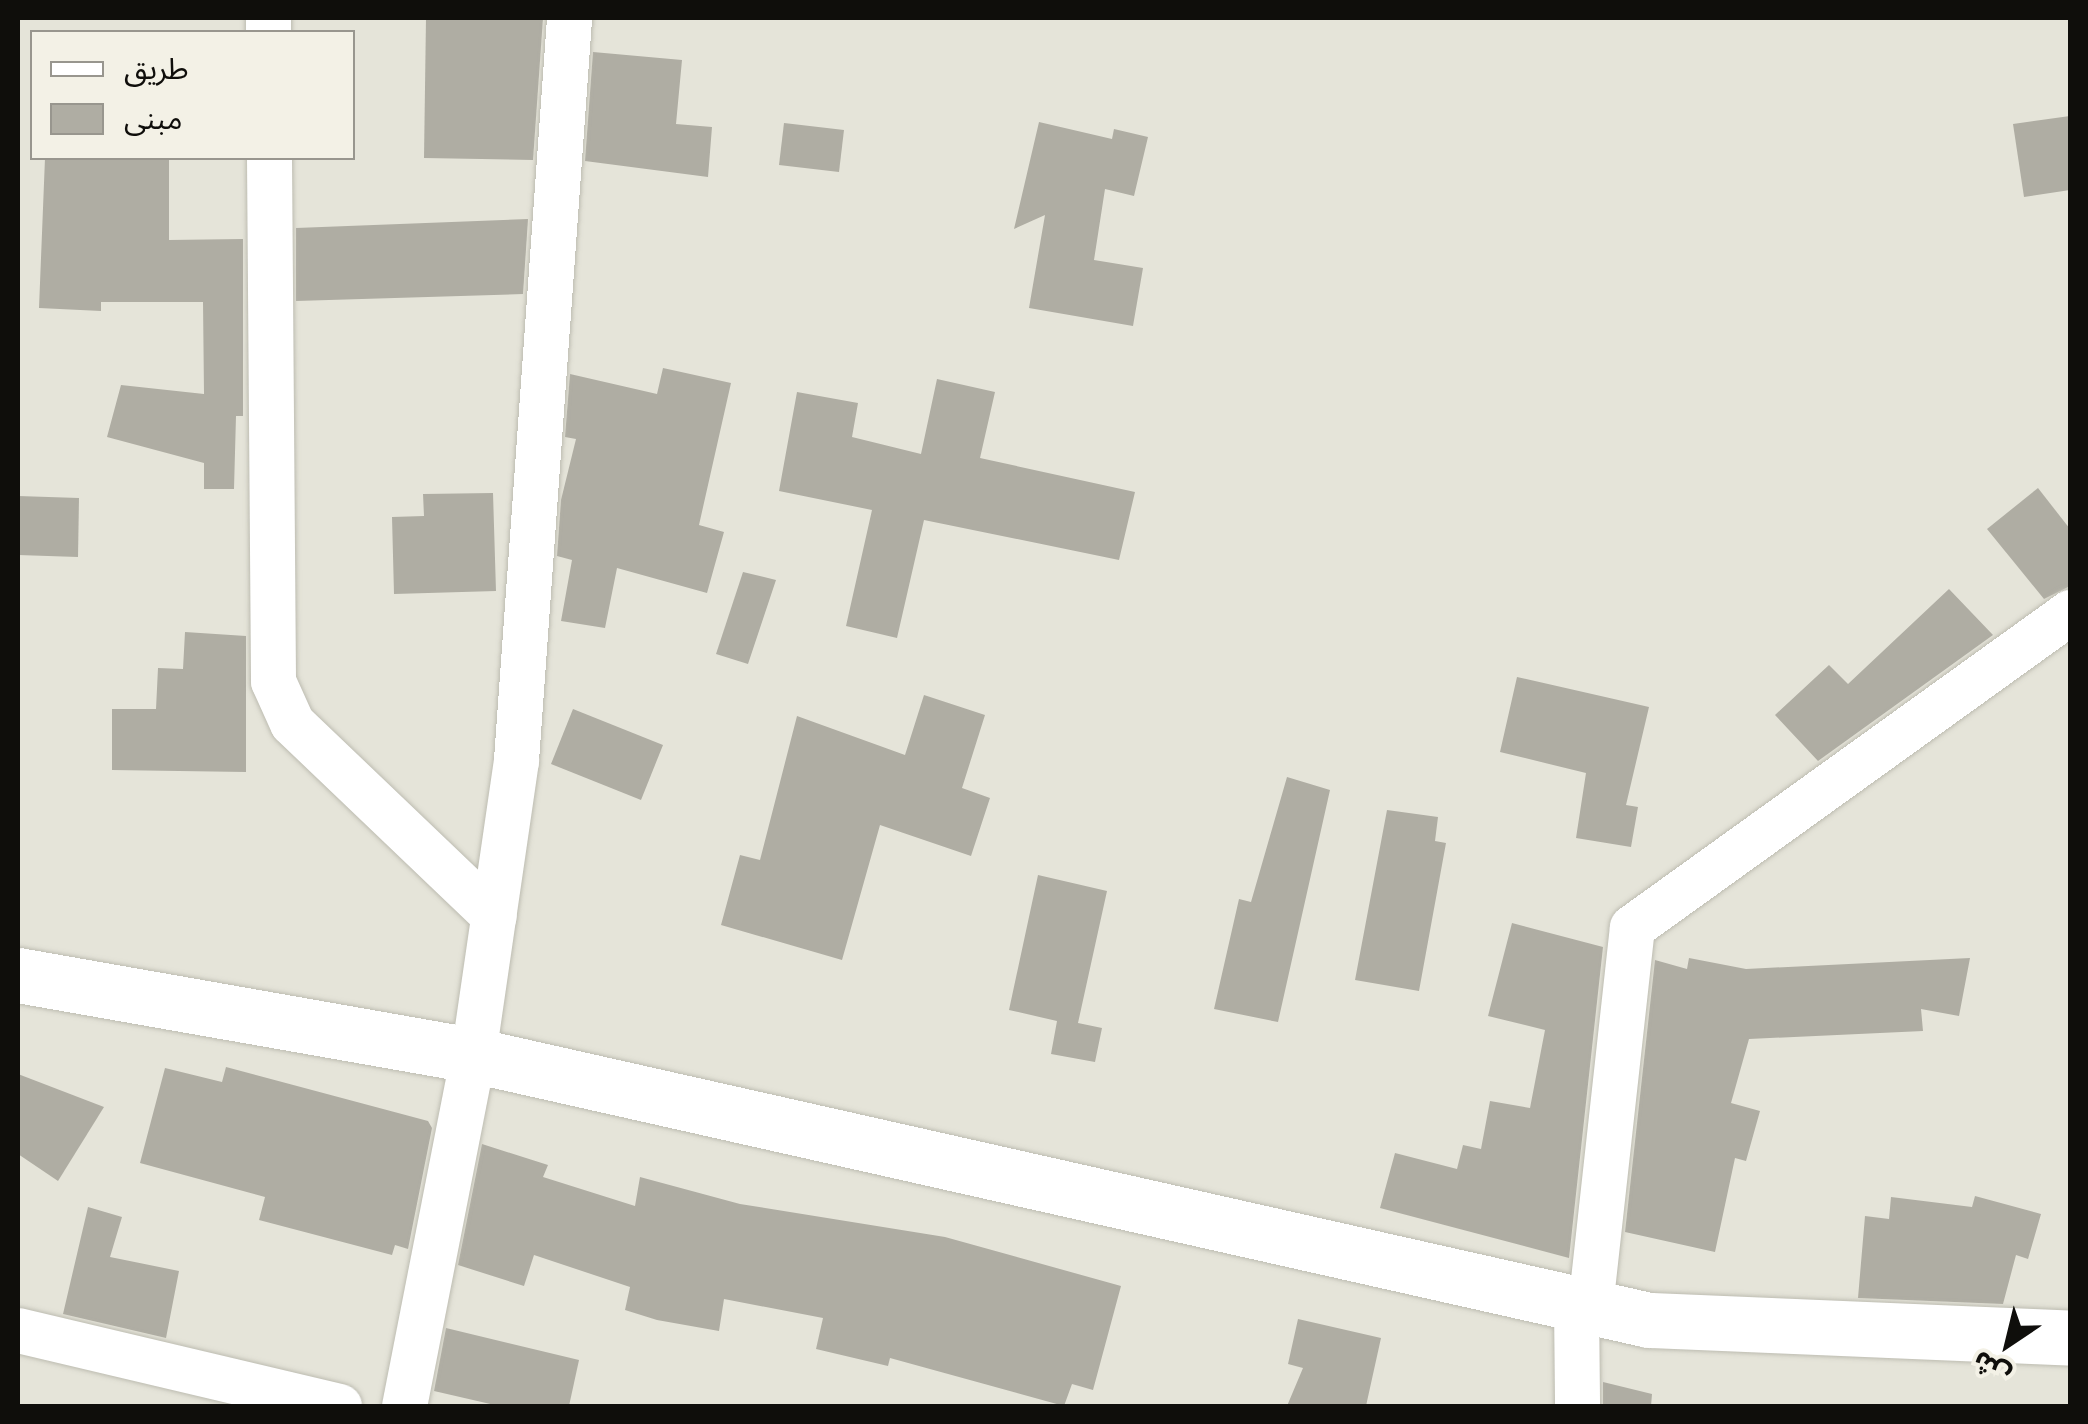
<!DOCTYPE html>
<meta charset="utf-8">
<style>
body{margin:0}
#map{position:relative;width:2088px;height:1424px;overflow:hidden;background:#e5e4d9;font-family:"Public Sans","Noto Sans Arabic",sans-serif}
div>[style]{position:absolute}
.building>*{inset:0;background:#afada3}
.roads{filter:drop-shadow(0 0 2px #bdbcb1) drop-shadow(0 0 2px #bdbcb1)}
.street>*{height:45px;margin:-22.5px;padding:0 22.5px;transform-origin:22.5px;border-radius:22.5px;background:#fff}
.secondary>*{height:55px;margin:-27.5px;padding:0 27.5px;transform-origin:27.5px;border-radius:27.5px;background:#fff}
span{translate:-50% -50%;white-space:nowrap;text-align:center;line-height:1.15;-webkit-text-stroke:9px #f3f1e6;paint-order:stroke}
.frame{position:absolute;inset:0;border:20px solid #0f0e0b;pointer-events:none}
.legend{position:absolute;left:30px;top:30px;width:325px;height:130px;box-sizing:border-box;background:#f3f1e6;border:2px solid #98968e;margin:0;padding:12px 18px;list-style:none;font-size:30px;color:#0f0e0b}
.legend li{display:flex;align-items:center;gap:20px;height:50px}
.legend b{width:50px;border:2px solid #98968e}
.north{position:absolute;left:1958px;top:1294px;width:100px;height:100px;-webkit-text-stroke:8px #f3f1e6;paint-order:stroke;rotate:215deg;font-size:28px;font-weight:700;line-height:40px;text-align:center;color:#0f0e0b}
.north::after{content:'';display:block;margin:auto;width:35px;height:45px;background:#0f0e0b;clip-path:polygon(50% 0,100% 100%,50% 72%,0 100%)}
</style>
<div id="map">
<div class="building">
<i style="clip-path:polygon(426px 18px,543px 18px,533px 160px,424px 158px)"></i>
<i style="clip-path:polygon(593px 52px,682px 60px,676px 124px,712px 127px,708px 177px,585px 161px)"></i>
<i style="clip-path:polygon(2070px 116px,2070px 190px,2024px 197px,2013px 124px)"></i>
<i style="clip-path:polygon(1039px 122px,1112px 139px,1114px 129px,1148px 137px,1134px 196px,1105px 189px,1094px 260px,1143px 268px,1133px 326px,1029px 308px,1045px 215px,1014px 229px)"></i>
<i style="clip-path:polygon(784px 123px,844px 130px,839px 172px,779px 165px)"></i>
<i style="clip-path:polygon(45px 158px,169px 158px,169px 240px,243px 239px,243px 416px,236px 416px,234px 489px,204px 489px,204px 463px,107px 437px,121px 385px,204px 394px,203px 302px,101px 302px,101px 311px,39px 308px)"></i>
<i style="clip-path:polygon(528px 219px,523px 294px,296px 301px,296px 228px)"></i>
<i style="clip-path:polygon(663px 368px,731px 383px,699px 525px,724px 532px,707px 593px,617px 568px,605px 628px,561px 621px,572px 560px,557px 556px,561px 500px,576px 439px,565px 437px,570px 374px,657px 394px)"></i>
<i style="clip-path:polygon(937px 379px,995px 392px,980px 458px,1135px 492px,1119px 560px,924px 520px,897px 638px,846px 626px,872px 510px,779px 491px,797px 392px,858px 403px,852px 437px,921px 454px)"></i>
<i style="clip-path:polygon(2038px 488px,2070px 529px,2070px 586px,2044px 599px,1987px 529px)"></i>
<i style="clip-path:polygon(493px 493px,496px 591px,394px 594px,392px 517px,424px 516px,423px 494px)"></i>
<i style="clip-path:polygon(18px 496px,79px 498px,78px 557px,18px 555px)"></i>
<i style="clip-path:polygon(743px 572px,776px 580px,748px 664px,716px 654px)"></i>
<i style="clip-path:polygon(1949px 589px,1993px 635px,1818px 761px,1775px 715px,1829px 665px,1848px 684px)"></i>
<i style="clip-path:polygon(185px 632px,246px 636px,246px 772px,112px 770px,112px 709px,156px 709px,158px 668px,183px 669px)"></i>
<i style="clip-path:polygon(1517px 677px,1649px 707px,1626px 805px,1638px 807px,1631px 847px,1576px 838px,1586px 773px,1500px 752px)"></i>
<i style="clip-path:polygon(924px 695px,985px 715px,962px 788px,990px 798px,971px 856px,880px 825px,842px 960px,721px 925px,740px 855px,760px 860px,797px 716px,905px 755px)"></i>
<i style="clip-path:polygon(573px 709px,663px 745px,641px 800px,551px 764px)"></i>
<i style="clip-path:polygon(1287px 777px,1330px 790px,1278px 1022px,1214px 1009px,1239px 899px,1251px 902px)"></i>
<i style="clip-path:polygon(1387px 810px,1438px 817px,1435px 841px,1446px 843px,1419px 991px,1355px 980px)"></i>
<i style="clip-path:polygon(1038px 875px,1107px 891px,1078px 1023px,1102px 1028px,1095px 1062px,1051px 1054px,1057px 1021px,1009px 1010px)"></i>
<i style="clip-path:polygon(1512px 923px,1603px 947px,1569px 1258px,1380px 1208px,1395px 1153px,1457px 1169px,1463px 1145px,1481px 1149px,1490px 1101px,1530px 1108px,1545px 1030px,1488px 1016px)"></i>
<i style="clip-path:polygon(1689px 958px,1746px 969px,1970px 958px,1959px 1016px,1921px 1009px,1923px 1031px,1749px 1039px,1731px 1103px,1760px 1111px,1746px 1161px,1735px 1158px,1715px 1252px,1625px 1232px,1655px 960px,1687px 969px)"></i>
<i style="clip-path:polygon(226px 1067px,428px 1121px,432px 1128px,408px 1249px,395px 1245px,392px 1255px,259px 1220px,265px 1197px,140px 1163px,165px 1068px,222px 1082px)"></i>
<i style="clip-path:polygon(18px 1074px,104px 1107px,58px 1181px,18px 1154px)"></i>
<i style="clip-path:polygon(482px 1144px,548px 1165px,543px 1177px,635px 1206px,640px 1177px,740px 1204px,945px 1237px,1121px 1286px,1093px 1390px,1072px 1384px,1064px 1406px,890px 1358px,888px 1366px,816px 1349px,823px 1318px,724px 1299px,719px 1331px,657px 1320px,625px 1310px,630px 1287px,534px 1255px,524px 1286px,458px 1265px)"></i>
<i style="clip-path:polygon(1975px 1196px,2041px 1214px,2028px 1259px,2016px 1255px,2003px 1304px,1858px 1298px,1865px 1216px,1889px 1219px,1891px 1197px,1972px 1207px)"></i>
<i style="clip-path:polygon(88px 1207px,122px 1217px,110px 1257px,179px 1271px,166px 1338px,63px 1314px)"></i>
<i style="clip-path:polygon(1298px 1319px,1381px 1338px,1366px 1406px,1287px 1406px,1303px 1368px,1288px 1364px)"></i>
<i style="clip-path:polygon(446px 1328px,579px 1360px,569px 1406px,499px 1406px,434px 1391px)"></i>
<i style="clip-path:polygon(1603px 1382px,1652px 1394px,1651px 1406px,1603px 1406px)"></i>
</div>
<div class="roads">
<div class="street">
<i style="left:268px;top:18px;width:14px;rotate:90deg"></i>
<i style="left:269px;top:158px;width:523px;rotate:89.56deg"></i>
<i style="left:273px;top:681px;width:46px;rotate:65.7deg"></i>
<i style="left:292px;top:723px;width:279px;rotate:43.7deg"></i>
<i style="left:1576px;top:1304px;width:102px;rotate:89.4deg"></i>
<i style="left:1590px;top:1307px;width:382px;rotate:-83.7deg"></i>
<i style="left:1632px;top:927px;width:540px;rotate:-35.72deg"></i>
<i style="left:18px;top:1330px;width:330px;rotate:13.3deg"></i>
<i style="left:404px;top:1406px;width:358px;rotate:-78.9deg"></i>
<i style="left:473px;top:1055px;width:298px;rotate:-81.7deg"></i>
<i style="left:516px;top:760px;width:744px;rotate:-85.91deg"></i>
</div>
<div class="secondary">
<i style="left:18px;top:975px;width:462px;rotate:10deg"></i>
<i style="left:473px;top:1055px;width:1205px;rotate:12.7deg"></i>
<i style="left:1649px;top:1320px;width:421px;rotate:2.4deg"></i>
</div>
</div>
<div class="frame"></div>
<ul class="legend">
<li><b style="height:12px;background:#fff"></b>طريق</li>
<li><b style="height:28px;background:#afada3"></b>مبنى</li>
</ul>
<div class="north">ش</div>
</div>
